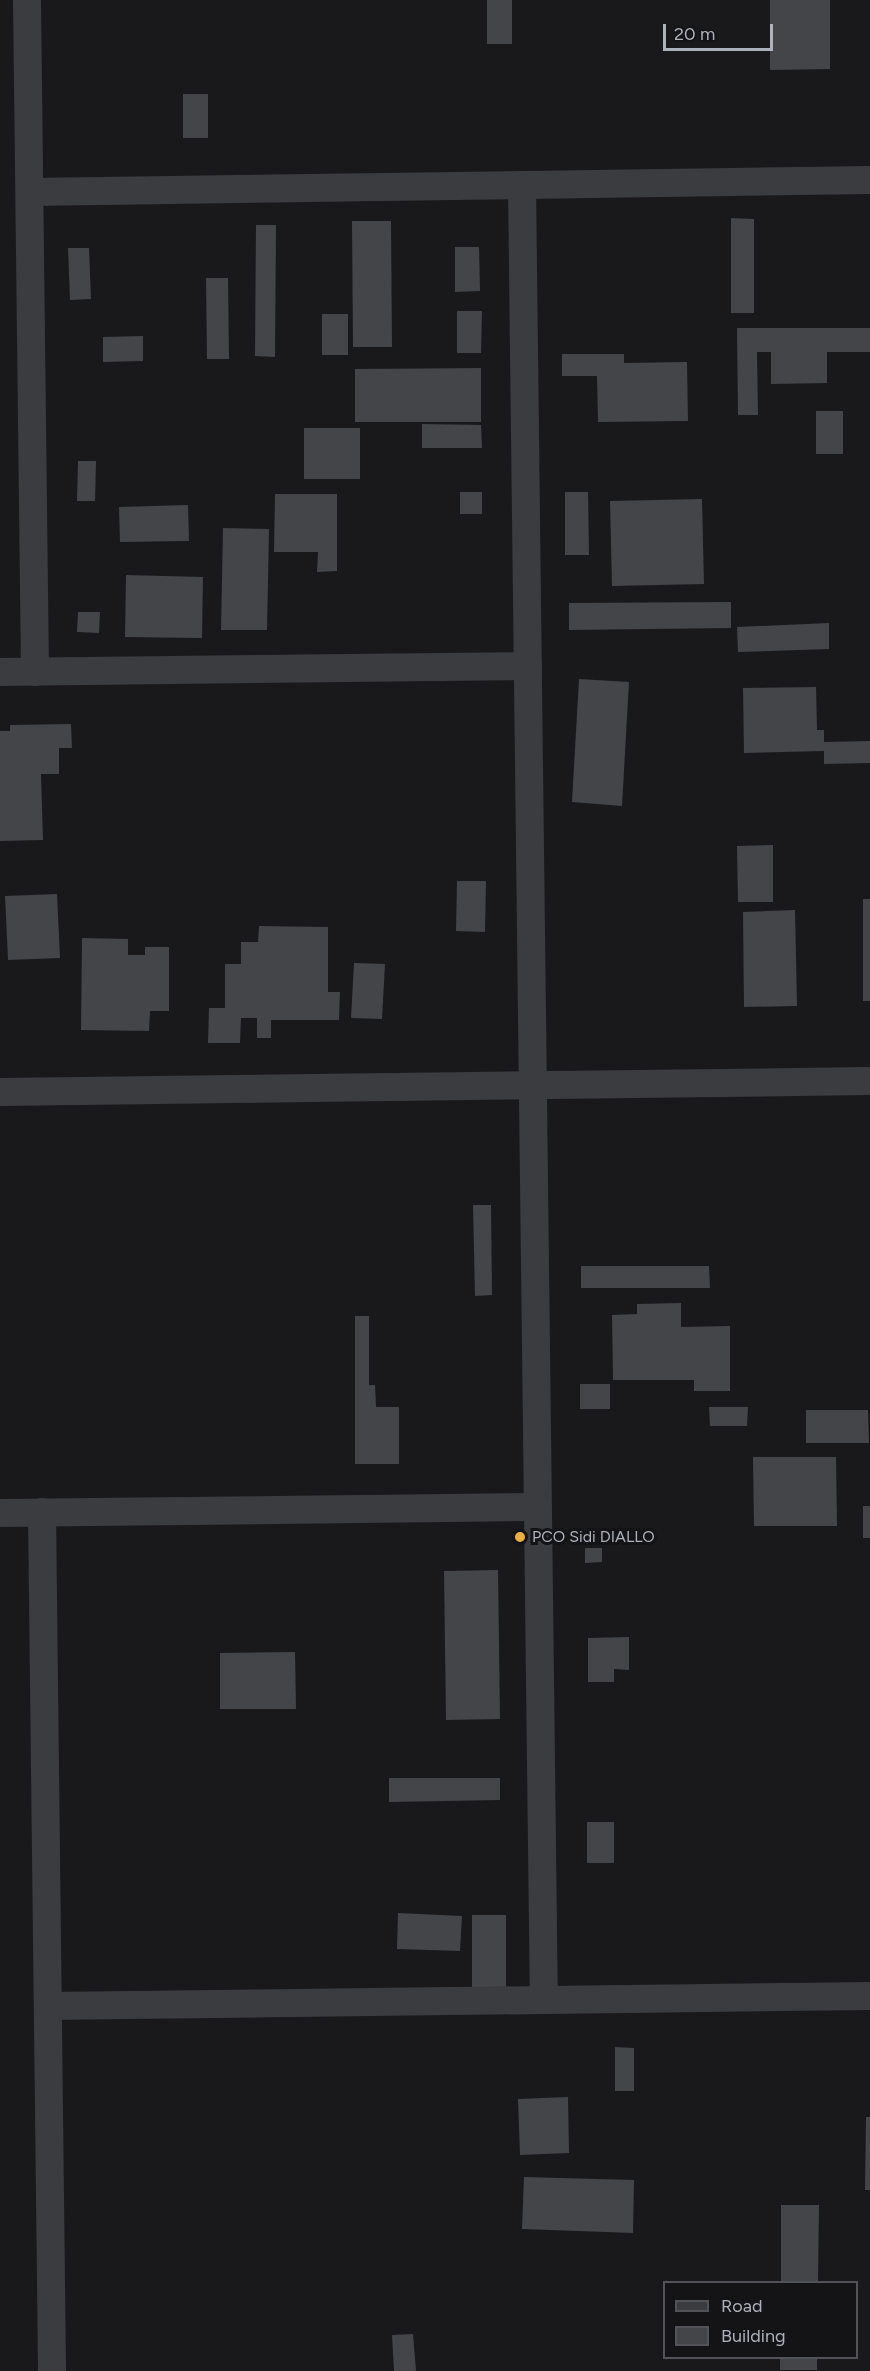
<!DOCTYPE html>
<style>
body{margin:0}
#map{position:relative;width:870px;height:2371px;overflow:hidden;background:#19191c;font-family:Figtree,sans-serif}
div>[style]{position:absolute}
.building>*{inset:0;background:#434549}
.street>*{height:28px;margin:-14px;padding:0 14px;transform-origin:14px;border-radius:14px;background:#3b3c40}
.dots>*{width:16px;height:16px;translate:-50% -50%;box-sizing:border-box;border:3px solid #141417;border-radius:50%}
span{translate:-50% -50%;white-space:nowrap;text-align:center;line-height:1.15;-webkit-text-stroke:6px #141417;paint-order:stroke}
.poi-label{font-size:16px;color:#acb1bb}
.left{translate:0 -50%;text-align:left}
.legend{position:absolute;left:663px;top:2281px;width:195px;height:78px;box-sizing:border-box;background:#141417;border:2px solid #515359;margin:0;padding:8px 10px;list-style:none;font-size:18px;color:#acb1bb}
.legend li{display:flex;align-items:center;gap:12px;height:30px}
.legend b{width:30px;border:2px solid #515359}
.scale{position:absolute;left:663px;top:24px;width:110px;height:27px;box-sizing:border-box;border:3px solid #acb1bb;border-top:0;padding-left:8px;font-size:18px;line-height:21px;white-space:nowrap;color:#acb1bb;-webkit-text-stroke:4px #141417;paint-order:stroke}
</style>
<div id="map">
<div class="building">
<i style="clip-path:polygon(487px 0,512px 0,512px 44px,487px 44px)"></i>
<i style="clip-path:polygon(770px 0,830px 0,830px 69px,770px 70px)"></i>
<i style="clip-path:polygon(183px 94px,208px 94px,208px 138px,183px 138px)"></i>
<i style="clip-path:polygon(731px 218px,754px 219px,754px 313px,731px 313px)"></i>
<i style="clip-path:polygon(352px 221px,391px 221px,392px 347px,353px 347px)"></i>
<i style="clip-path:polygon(256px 225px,276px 225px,275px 357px,255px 356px)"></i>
<i style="clip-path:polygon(455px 247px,479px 247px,480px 291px,455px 292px)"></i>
<i style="clip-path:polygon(68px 248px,89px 248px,91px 299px,70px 300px)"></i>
<i style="clip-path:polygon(206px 278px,228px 278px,229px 359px,207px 359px)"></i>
<i style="clip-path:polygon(457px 311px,482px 311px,481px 353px,457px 353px)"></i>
<i style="clip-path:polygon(322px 314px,348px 314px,348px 355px,322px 355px)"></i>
<i style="clip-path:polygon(737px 328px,870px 328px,870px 352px,827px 352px,827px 383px,771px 384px,771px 352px,757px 352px,758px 415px,738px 415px)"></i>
<i style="clip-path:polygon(143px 336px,143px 361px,103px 362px,103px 337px)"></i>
<i style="clip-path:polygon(562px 354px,624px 354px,624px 363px,687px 362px,688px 421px,598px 422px,597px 376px,562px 376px)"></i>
<i style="clip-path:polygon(481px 368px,481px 422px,355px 422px,355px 369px)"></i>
<i style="clip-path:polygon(816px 411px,843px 411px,843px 454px,816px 454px)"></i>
<i style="clip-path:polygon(422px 424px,481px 425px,482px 448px,422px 448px)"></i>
<i style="clip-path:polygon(304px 428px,360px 428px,360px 479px,304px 479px)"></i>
<i style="clip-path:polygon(78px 461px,96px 461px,95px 501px,77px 501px)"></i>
<i style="clip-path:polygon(460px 492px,482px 492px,482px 514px,460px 514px)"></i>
<i style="clip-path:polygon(565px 492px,588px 492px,589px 555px,565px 555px)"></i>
<i style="clip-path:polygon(275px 494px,337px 494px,337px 571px,317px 572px,318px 552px,274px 552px)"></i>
<i style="clip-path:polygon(702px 499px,704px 584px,612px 586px,610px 501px)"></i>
<i style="clip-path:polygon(188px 505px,189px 541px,120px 542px,119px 507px)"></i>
<i style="clip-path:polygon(223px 528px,269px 529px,267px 630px,221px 630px)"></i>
<i style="clip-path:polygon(126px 575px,203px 577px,202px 638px,125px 637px)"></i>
<i style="clip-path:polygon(731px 602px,731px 628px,569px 630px,569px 603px)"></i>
<i style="clip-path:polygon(78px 612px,100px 612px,99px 633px,77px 632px)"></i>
<i style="clip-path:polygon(829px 623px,829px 649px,738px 652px,737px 627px)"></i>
<i style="clip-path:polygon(579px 679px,629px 682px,622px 806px,572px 802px)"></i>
<i style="clip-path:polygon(816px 687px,817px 730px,824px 730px,824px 742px,870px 741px,870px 763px,824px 764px,824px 751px,744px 753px,743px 688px)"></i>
<i style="clip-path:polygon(71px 724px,72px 748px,59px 748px,59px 774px,41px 774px,43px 840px,0 841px,0 731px,10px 731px,10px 725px)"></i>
<i style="clip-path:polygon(773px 845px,773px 902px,738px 902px,737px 846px)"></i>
<i style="clip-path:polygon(457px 881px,486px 881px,485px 932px,456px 931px)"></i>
<i style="clip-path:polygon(57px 894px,60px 958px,8px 960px,5px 896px)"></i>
<i style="clip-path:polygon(863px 899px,870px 899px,870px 1001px,863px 1001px)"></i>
<i style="clip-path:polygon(795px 910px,797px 1006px,744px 1007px,743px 912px)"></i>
<i style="clip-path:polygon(259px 926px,328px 927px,328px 992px,340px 992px,339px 1020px,271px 1020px,271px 1038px,257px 1038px,257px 1018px,241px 1018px,240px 1043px,208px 1043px,209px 1008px,225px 1008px,225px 964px,241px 964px,241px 942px,258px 942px)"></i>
<i style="clip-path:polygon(82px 938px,128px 939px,128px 955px,145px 955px,145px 947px,169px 947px,169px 1011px,150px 1011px,149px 1031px,81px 1030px)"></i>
<i style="clip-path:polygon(354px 963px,385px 964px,382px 1019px,351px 1018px)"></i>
<i style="clip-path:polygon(473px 1205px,491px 1205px,492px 1295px,475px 1296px)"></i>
<i style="clip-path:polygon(581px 1266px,709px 1266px,710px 1288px,581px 1288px)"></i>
<i style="clip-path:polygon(681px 1303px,681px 1327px,730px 1326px,730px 1391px,694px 1391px,694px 1380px,613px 1380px,612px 1315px,637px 1314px,637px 1304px)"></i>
<i style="clip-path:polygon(355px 1316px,369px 1316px,369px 1385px,375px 1385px,376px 1407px,399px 1407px,399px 1464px,355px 1464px)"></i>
<i style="clip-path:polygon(580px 1384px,610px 1384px,610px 1409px,580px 1409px)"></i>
<i style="clip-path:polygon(709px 1407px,748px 1407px,747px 1426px,710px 1426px)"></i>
<i style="clip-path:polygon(806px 1410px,868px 1410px,869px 1443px,806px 1443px)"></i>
<i style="clip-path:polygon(753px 1457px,836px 1457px,837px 1526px,754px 1526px)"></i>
<i style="clip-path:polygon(863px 1506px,870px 1506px,870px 1538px,863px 1538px)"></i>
<i style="clip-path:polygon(585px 1548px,602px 1548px,602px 1562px,585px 1563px)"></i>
<i style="clip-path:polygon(498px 1570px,500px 1719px,446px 1720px,444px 1571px)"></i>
<i style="clip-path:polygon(629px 1637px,629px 1670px,614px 1669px,614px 1682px,588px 1682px,588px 1638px)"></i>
<i style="clip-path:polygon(295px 1652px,296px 1709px,220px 1709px,220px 1653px)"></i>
<i style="clip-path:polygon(389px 1778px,500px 1778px,500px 1800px,389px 1802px)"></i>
<i style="clip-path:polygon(587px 1822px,614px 1822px,614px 1863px,587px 1863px)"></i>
<i style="clip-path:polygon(398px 1913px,462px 1916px,460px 1951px,397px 1949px)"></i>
<i style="clip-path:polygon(472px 1915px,506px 1915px,506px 1989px,472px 1989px)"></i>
<i style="clip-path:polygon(615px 2047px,634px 2048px,634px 2091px,615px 2091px)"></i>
<i style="clip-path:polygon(568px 2097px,569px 2153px,520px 2155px,518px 2099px)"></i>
<i style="clip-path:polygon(866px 2117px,870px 2117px,870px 2190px,865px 2190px)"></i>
<i style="clip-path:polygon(524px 2177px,634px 2180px,633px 2233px,522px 2229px)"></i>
<i style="clip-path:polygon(781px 2205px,819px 2205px,818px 2282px,781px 2282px)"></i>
<i style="clip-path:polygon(413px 2334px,416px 2371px,394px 2371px,392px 2335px)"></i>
<i style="clip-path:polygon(780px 2358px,817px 2358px,817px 2370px,780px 2370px)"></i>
</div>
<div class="street">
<i style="left:27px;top:0;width:672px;rotate:89.32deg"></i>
<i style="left:522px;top:185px;width:1815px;rotate:89.31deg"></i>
<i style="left:30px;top:192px;width:840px;rotate:-0.82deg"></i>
<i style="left:0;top:672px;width:528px;rotate:-0.65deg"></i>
<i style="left:0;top:1092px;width:870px;rotate:-0.72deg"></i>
<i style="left:42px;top:1512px;width:859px;rotate:89.33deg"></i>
<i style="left:0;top:1513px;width:538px;rotate:-0.64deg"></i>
<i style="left:48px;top:2006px;width:822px;rotate:-0.7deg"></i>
</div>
<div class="dots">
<i style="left:520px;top:1537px;background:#edb040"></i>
</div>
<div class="poi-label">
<span class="left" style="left:532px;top:1537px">PCO Sidi DIALLO</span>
</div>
<ul class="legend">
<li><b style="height:8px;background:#3b3c40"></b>Road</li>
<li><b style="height:16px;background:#434549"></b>Building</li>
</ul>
<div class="scale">20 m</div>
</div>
